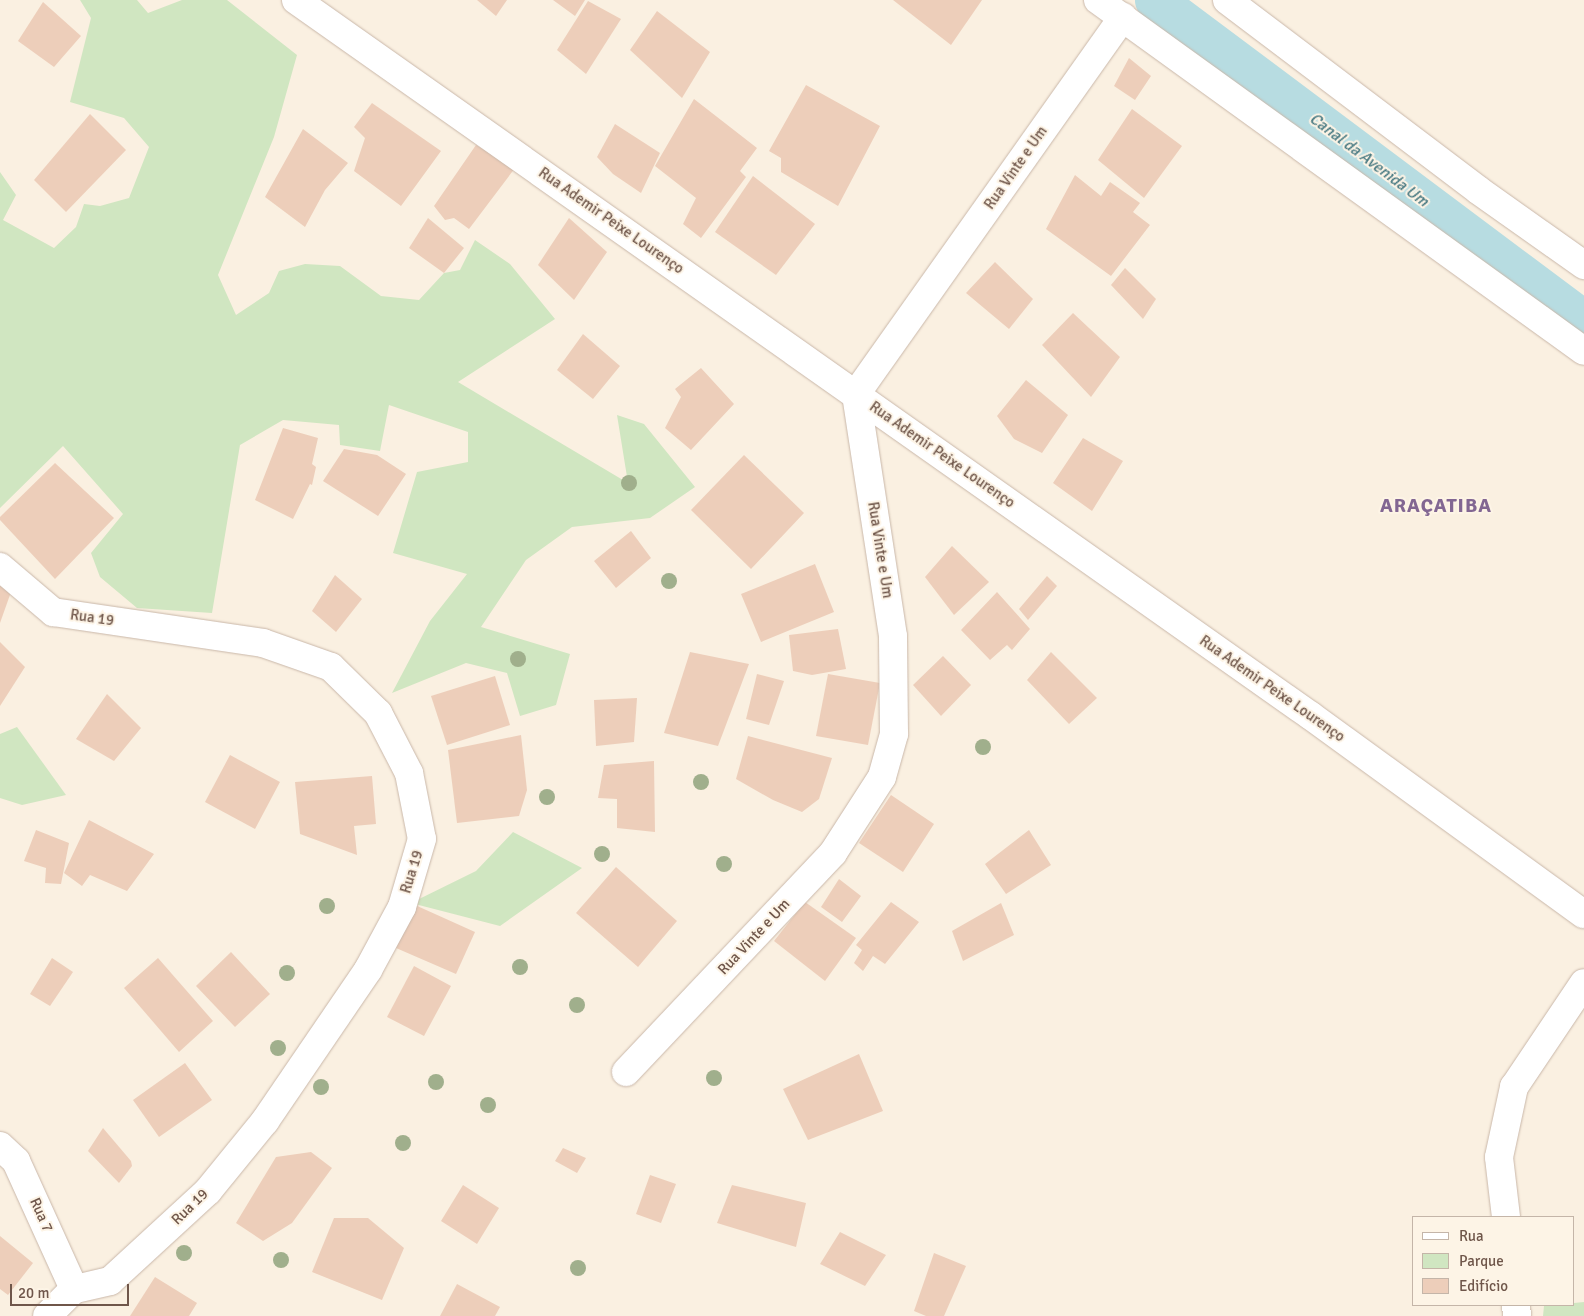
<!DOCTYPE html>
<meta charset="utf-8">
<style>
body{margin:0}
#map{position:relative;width:1584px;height:1316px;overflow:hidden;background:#faf0e1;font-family:Signika,sans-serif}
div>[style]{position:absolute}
.green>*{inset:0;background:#d0e6c1}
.canal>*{height:41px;margin:-20.5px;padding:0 20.5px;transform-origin:20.5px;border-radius:20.5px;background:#b7dce1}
.building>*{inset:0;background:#edceba}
.roads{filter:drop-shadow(0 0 1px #c9b7a9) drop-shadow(0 0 1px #c9b7a9)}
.minor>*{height:28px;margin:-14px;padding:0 14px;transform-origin:14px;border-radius:14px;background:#fff}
.trees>*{width:16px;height:16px;margin:-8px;border-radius:50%;background:#a0af8c}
span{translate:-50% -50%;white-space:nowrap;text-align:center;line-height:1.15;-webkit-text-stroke:4px #fdf4e6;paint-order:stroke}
.street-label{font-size:15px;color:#6f564a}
.water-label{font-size:16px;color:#467881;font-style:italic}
.district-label{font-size:20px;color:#826692;font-weight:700;letter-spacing:1px}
.legend{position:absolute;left:1412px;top:1216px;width:162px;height:90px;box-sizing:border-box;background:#fdf4e6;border:1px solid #c4b5a8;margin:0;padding:6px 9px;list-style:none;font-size:15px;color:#6f564a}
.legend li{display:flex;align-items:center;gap:10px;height:25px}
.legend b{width:25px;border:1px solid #c4b5a8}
.scale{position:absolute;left:10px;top:1284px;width:119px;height:22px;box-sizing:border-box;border:2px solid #6f564a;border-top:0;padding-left:6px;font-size:15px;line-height:18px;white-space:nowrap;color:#6f564a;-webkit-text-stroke:4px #fdf4e6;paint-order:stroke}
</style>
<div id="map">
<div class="green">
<i style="clip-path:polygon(80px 0,137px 0,148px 13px,182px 0,227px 0,297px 55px,274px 137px,218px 275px,236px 315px,269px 293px,279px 271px,305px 264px,340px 266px,381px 296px,419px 300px,444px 273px,460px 270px,475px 240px,510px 264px,555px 319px,458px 382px,628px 483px,617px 415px,644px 424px,695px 487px,650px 518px,572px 527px,526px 560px,481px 627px,570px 654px,556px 705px,520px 716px,507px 673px,466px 663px,392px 693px,430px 621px,467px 574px,393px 553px,417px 472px,468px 462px,468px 432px,389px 405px,380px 451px,340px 445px,339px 425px,283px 420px,240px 445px,212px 613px,137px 608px,100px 577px,91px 553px,123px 514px,63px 446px,0 508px,0 172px,16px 195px,3px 220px,54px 248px,76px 227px,84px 204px,100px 206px,129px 198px,149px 147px,124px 118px,70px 102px,91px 18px)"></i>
<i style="clip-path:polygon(17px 727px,66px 795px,22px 805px,0 798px,0 734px)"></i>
<i style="clip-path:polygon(513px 832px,582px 868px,500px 926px,411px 903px,476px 871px)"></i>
<i style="clip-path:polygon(1584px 1302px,1584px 1316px,1543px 1316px,1544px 1306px)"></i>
</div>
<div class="canal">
<i style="left:1155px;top:0;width:536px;rotate:36.81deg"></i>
</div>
<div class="building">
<i style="clip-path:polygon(477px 0,507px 0,496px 16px)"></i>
<i style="clip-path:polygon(553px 0,585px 0,575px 16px)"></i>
<i style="clip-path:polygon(893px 0,982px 0,951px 45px)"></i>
<i style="clip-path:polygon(588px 1px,621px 19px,586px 74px,557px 50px)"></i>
<i style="clip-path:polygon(43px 2px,81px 36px,54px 67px,18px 41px)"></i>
<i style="clip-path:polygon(657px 11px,710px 52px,682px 98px,630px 50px)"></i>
<i style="clip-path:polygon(1129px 58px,1151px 76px,1135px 100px,1114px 86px)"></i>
<i style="clip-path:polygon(806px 85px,880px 126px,838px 206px,781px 172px,781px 158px,769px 151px)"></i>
<i style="clip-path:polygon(694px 99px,757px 148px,740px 171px,746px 177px,701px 238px,683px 224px,696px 198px,655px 166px)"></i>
<i style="clip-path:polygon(372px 103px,441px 151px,401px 206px,354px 171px,365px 138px,354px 127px)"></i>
<i style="clip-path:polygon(1132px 109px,1182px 146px,1144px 198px,1098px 160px)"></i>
<i style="clip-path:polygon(90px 114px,126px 150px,66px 212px,34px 180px)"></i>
<i style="clip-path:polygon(615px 124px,660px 153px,641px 193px,613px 174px,597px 157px)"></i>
<i style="clip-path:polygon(303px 129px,348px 163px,325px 190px,305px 227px,265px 197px)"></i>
<i style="clip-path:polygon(476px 145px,515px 168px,469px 229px,454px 218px,445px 220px,434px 206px)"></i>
<i style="clip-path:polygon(1075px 175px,1101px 196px,1110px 182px,1140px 203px,1133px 212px,1150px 225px,1111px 276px,1046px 229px)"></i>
<i style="clip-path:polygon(753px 176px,815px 224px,776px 275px,715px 232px)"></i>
<i style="clip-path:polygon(428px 218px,464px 248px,444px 273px,409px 248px)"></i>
<i style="clip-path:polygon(569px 218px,607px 252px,574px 300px,538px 265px)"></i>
<i style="clip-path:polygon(995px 262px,1033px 299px,1009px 329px,966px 293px)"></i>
<i style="clip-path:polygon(1125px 268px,1156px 299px,1143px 319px,1111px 285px)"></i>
<i style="clip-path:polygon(1073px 313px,1120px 357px,1091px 397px,1042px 345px)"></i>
<i style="clip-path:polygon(583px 334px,620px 366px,593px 399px,557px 370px)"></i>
<i style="clip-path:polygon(701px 368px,734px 404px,691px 450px,665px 428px,681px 397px,675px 389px)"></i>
<i style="clip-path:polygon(1026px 380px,1068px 415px,1042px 453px,1014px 439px,997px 416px)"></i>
<i style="clip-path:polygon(283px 428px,318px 438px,312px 464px,316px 467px,312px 485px,310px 484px,293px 519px,255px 500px)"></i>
<i style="clip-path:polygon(1083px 438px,1123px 461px,1092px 511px,1053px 483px)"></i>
<i style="clip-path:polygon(344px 449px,377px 455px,406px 474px,378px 516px,323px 481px)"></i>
<i style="clip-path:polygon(744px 455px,804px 513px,751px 569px,691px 510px)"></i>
<i style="clip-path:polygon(55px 463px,114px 518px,55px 579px,0 520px,0 517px)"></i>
<i style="clip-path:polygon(631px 531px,651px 558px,616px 588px,594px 561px)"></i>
<i style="clip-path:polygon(952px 546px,989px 582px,954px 615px,925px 577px)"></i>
<i style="clip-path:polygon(815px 564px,834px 612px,761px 642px,741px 594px)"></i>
<i style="clip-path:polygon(335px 575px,362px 599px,336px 632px,312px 611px)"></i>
<i style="clip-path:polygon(1047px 576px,1057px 586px,1028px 620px,1019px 609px)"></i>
<i style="clip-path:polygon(0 585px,11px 592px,0 623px)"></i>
<i style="clip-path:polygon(997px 592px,1030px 629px,1012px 650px,1007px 645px,990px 660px,961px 630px)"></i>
<i style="clip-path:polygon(838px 629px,846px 669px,812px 675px,793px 671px,789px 635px)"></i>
<i style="clip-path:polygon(0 642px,25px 667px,0 706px)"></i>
<i style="clip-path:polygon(690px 652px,749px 664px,718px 746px,664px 733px)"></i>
<i style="clip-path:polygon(1051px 652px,1097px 698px,1069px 724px,1027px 680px)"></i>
<i style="clip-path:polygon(943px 656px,971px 685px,941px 716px,913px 685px)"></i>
<i style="clip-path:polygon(757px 674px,784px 681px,769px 725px,746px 719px)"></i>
<i style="clip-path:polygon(828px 674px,880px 683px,868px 745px,816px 736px)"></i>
<i style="clip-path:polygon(495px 676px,510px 725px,447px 745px,431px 696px)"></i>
<i style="clip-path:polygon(107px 694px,141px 728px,114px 761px,76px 739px)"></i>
<i style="clip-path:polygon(637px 698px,634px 742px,596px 746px,594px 700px)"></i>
<i style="clip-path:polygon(521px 735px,527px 790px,519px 816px,457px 823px,448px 750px)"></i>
<i style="clip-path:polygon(748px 736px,832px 758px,819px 799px,802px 812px,773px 800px,736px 779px)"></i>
<i style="clip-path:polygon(230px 755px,280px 782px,255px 829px,205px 802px)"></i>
<i style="clip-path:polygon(654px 761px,655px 832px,617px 828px,617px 799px,598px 798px,604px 765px)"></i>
<i style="clip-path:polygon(372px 776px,376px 824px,354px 826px,357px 855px,300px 834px,295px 782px)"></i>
<i style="clip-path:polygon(891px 795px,934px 824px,903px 872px,859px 843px)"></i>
<i style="clip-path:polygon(89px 820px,154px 854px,127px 891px,90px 875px,82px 886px,64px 873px)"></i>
<i style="clip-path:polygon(36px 830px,69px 843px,61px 884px,45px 883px,46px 868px,24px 861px)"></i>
<i style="clip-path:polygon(1029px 830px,1051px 865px,1006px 894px,985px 864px)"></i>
<i style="clip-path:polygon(616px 867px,677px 921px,638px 967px,576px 913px)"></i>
<i style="clip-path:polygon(839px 879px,861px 896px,842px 922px,821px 907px)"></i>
<i style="clip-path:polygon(805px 902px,856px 938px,825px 981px,774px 941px)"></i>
<i style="clip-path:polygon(891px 902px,919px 922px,885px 964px,873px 956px,863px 971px,854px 963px,862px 950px,856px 945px)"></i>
<i style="clip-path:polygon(1001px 903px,1014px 935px,963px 961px,952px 931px)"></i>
<i style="clip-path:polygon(415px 905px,475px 932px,456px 974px,396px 948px)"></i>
<i style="clip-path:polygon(231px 952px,270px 994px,235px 1027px,196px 986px)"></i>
<i style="clip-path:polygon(52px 958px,73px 972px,50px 1006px,30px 994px)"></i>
<i style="clip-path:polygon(158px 958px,213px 1021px,179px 1052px,124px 988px)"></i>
<i style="clip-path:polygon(414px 966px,451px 986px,424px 1036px,387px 1017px)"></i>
<i style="clip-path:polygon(859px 1054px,883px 1111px,808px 1140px,783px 1089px)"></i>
<i style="clip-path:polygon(185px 1063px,212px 1100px,159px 1137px,133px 1100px)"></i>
<i style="clip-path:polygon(103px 1128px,131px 1161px,132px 1166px,119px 1183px,88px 1151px)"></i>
<i style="clip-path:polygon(563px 1148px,586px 1158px,577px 1173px,555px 1161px)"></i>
<i style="clip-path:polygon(311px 1152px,332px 1168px,292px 1223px,263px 1241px,236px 1223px,276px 1157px)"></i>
<i style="clip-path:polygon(650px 1175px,676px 1184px,661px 1223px,636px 1214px)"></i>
<i style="clip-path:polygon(463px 1185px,499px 1208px,477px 1244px,441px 1221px)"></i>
<i style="clip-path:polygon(732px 1185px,806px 1203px,796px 1247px,717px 1223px)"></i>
<i style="clip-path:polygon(334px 1218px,368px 1218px,404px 1248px,382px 1300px,312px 1272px)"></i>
<i style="clip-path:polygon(840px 1232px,886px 1255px,865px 1286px,820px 1264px)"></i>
<i style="clip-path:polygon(0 1236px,33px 1263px,8px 1295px,0 1289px)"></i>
<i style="clip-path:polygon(934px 1253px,966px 1266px,944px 1316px,926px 1316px,914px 1311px)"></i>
<i style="clip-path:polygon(155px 1277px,197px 1303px,189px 1316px,130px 1316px)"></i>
<i style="clip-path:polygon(457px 1284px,500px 1307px,495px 1316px,440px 1316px)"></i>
</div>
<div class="roads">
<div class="minor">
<i style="left:296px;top:0;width:1242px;rotate:35.2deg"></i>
<i style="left:1311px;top:716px;width:337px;rotate:36deg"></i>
<i style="left:1098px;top:0;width:599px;rotate:35.84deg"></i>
<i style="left:1227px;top:0;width:315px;rotate:37.1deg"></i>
<i style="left:1478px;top:190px;width:130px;rotate:35.3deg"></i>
<i style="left:0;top:567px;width:70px;rotate:40.3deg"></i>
<i style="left:53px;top:612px;width:212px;rotate:8.4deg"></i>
<i style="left:263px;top:643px;width:72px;rotate:19.4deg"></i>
<i style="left:331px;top:667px;width:66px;rotate:44.4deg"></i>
<i style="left:378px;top:713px;width:68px;rotate:62.7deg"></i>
<i style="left:409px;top:773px;width:67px;rotate:78.9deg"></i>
<i style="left:422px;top:839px;width:71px;rotate:106.4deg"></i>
<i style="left:402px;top:907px;width:72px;rotate:118.4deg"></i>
<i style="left:368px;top:970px;width:183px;rotate:124.3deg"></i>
<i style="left:265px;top:1121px;width:90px;rotate:129.2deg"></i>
<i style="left:208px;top:1191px;width:133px;rotate:137.4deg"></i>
<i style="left:110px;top:1281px;width:37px;rotate:167deg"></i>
<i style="left:74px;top:1289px;width:38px;rotate:135deg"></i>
<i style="left:626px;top:1072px;width:301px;rotate:-46.6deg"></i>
<i style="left:833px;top:853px;width:90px;rotate:-57.2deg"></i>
<i style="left:882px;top:777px;width:45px;rotate:-74.4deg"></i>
<i style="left:894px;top:734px;width:98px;rotate:-90.6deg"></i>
<i style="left:893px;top:636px;width:245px;rotate:-98.7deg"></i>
<i style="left:856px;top:394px;width:462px;rotate:-54.7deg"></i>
<i style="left:0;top:1146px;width:22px;rotate:43deg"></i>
<i style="left:16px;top:1161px;width:141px;rotate:65.6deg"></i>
<i style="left:1506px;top:1217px;width:60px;rotate:-96.7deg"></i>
<i style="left:1499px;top:1157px;width:72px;rotate:-77.9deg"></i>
<i style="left:1514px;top:1087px;width:125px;rotate:-56.1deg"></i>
<i style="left:1516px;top:1305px;width:11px;rotate:85deg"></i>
</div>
</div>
<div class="trees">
<i style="left:629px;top:483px"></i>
<i style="left:669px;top:581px"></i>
<i style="left:518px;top:659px"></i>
<i style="left:983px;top:747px"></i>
<i style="left:701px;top:782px"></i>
<i style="left:547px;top:797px"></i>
<i style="left:602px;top:854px"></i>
<i style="left:724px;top:864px"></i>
<i style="left:327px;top:906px"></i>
<i style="left:520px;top:967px"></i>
<i style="left:287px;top:973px"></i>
<i style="left:577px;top:1005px"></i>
<i style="left:278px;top:1048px"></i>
<i style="left:714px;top:1078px"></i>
<i style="left:436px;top:1082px"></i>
<i style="left:321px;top:1087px"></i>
<i style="left:488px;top:1105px"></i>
<i style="left:403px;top:1143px"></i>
<i style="left:184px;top:1253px"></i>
<i style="left:281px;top:1260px"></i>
<i style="left:578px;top:1268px"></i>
</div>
<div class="street-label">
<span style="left:1016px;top:168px;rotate:-55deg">Rua Vinte e Um</span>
<span style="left:611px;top:221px;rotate:35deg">Rua Ademir Peixe Lourenço</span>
<span style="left:942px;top:455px;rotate:35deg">Rua Ademir Peixe Lourenço</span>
<span style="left:880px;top:550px;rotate:81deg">Rua Vinte e Um</span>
<span style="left:92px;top:618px;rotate:8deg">Rua 19</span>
<span style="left:1272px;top:689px;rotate:35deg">Rua Ademir Peixe Lourenço</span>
<span style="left:412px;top:872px;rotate:-73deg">Rua 19</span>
<span style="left:754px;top:937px;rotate:-47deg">Rua Vinte e Um</span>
<span style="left:190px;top:1207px;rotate:-44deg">Rua 19</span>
<span style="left:41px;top:1215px;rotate:66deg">Rua 7</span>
</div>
<div class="water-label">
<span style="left:1369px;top:160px;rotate:37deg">Canal da Avenida Um</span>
</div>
<div class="district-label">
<span style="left:1436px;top:505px">ARAÇATIBA</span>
</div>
<ul class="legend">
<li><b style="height:6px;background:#fff"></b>Rua</li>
<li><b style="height:14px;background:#d0e6c1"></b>Parque</li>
<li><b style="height:14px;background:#edceba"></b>Edifício</li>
</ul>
<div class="scale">20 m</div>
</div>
